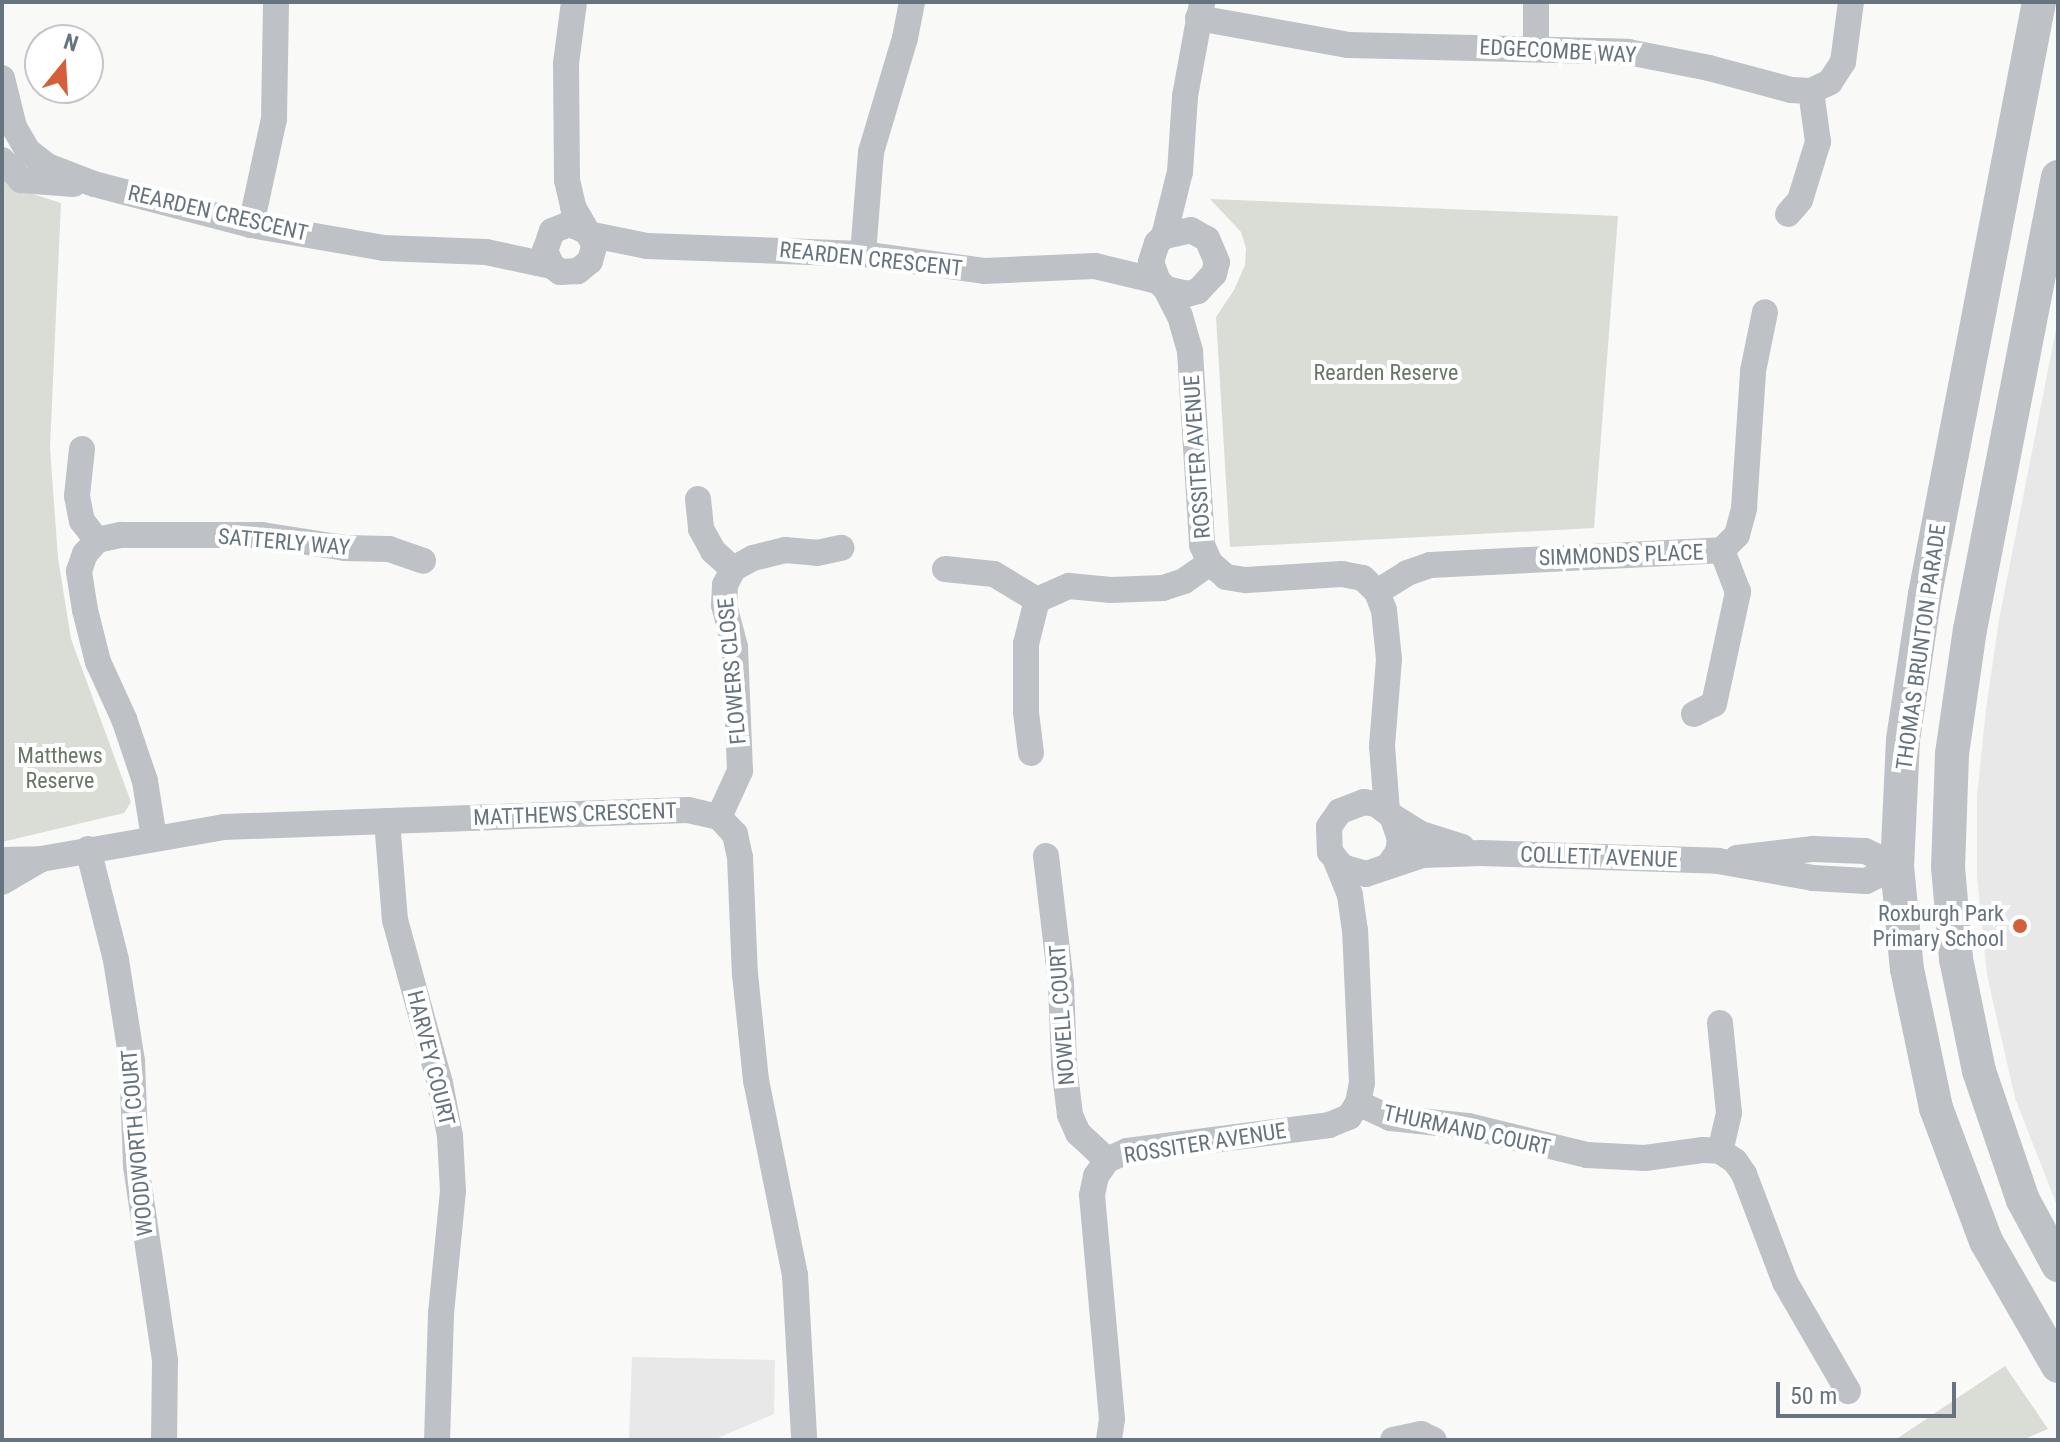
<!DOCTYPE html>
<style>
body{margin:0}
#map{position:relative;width:2060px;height:1442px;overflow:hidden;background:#f9f9f7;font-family:"Roboto Condensed",sans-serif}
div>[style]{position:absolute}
.built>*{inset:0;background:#e7e8e7}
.green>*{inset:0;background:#d9ddd6}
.minor>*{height:26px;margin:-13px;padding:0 13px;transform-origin:13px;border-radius:13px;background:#bec2c6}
.tertiary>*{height:34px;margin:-17px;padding:0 17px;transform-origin:17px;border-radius:17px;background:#bec2c6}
.dots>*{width:22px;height:22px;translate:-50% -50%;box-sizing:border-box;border:4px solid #fff;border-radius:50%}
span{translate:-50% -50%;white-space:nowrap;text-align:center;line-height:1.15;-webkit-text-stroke:8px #fff;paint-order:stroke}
.street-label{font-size:22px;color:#66747f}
.park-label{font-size:22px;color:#687865}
.poi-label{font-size:22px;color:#66747f}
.right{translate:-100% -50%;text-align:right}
.frame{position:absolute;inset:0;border:4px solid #66747f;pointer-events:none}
.north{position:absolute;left:24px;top:24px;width:80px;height:80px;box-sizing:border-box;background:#fff;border:2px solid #c2c7cc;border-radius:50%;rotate:18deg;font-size:22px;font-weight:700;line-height:32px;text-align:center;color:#66747f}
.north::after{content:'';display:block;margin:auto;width:28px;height:36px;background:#d65e3a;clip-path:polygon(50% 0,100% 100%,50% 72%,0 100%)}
.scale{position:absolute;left:1776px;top:1382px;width:180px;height:36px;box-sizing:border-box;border:4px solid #66747f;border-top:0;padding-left:10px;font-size:24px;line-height:28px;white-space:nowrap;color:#66747f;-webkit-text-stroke:6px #fff;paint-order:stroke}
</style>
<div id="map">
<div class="built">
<i style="clip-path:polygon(2058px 319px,2058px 1208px,2015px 1098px,1987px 975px,1977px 877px,1977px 796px,1986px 709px,1999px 620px)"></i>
<i style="clip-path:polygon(632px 1357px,775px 1360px,774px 1414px,713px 1440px,629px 1440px)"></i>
</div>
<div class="green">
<i style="clip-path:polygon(2px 179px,14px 188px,61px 203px,50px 448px,58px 558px,71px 639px,131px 802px,124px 813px,2px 842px)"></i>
<i style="clip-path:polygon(1210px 199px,1618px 216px,1594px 528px,1230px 547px,1216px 317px,1234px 290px,1245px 265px,1246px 248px,1241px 232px)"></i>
<i style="clip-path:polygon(2005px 1366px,2048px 1429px,2022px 1440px,1895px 1440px)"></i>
</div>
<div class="minor">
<i style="left:574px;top:2px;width:63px;rotate:97.4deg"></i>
<i style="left:566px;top:64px;width:116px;rotate:89.5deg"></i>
<i style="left:567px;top:180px;width:28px;rotate:77deg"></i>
<i style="left:573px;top:207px;width:38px;rotate:60deg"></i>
<i style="left:592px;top:240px;width:7px;rotate:74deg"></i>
<i style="left:594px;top:247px;width:15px;rotate:106deg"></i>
<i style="left:590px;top:261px;width:16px;rotate:140deg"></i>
<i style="left:578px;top:271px;width:18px;rotate:177deg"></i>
<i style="left:560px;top:272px;width:10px;rotate:-143deg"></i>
<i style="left:552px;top:266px;width:17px;rotate:-115deg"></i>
<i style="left:545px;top:251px;width:21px;rotate:-71deg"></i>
<i style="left:552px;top:231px;width:18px;rotate:-22deg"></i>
<i style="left:569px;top:224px;width:18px;rotate:22deg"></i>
<i style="left:1198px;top:18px;width:152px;rotate:10.2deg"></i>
<i style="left:1348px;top:45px;width:280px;rotate:1.4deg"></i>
<i style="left:1628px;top:52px;width:83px;rotate:11.2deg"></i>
<i style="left:1709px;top:68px;width:85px;rotate:15deg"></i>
<i style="left:1791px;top:90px;width:20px;rotate:3deg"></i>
<i style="left:1811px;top:91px;width:21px;rotate:-25deg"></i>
<i style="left:1830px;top:82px;width:24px;rotate:-57deg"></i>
<i style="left:1843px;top:62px;width:61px;rotate:-82.4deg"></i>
<i style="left:1536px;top:47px;width:45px;rotate:-90deg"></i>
<i style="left:2px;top:78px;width:50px;rotate:76.2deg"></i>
<i style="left:14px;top:127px;width:28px;rotate:60deg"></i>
<i style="left:28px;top:151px;width:24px;rotate:38deg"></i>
<i style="left:47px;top:166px;width:50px;rotate:21deg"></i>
<i style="left:94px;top:184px;width:162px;rotate:14.6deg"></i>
<i style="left:251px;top:225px;width:135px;rotate:9.8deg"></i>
<i style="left:384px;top:248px;width:102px;rotate:2.2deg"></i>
<i style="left:486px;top:252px;width:67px;rotate:12deg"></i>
<i style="left:2px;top:160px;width:28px;rotate:46deg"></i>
<i style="left:21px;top:180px;width:53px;rotate:4.3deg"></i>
<i style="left:1788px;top:214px;width:18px;rotate:-49deg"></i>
<i style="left:1800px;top:200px;width:61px;rotate:-72.8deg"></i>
<i style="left:1818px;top:142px;width:51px;rotate:-97.8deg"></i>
<i style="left:251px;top:225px;width:108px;rotate:-77.8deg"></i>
<i style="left:274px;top:119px;width:117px;rotate:-89deg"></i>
<i style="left:588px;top:234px;width:60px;rotate:11.5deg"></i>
<i style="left:647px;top:246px;width:216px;rotate:2.1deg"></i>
<i style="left:863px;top:254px;width:122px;rotate:8deg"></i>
<i style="left:984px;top:271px;width:111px;rotate:-2.6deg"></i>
<i style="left:1095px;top:266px;width:65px;rotate:13.4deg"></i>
<i style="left:1158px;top:281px;width:11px;rotate:45deg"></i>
<i style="left:1166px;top:289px;width:22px;rotate:13deg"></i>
<i style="left:1187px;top:294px;width:11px;rotate:-15deg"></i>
<i style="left:1198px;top:291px;width:23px;rotate:-47deg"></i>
<i style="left:1214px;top:274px;width:12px;rotate:-76deg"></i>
<i style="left:1217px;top:262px;width:25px;rotate:-113deg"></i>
<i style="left:1207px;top:239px;width:18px;rotate:-151deg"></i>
<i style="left:1191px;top:230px;width:28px;rotate:167deg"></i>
<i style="left:1164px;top:236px;width:10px;rotate:135deg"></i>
<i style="left:1157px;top:243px;width:20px;rotate:108deg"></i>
<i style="left:1151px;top:262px;width:20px;rotate:70deg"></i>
<i style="left:1164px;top:236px;width:66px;rotate:-76deg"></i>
<i style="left:1180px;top:172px;width:76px;rotate:-86.2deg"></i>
<i style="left:1185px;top:96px;width:95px;rotate:-79.6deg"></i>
<i style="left:863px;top:254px;width:102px;rotate:-85.5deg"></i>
<i style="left:871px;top:152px;width:119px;rotate:-73.4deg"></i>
<i style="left:905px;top:38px;width:37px;rotate:-79deg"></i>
<i style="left:1166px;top:289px;width:30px;rotate:63deg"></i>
<i style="left:1180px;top:316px;width:37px;rotate:74deg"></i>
<i style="left:1190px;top:352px;width:193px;rotate:86.4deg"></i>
<i style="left:1202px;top:545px;width:20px;rotate:66deg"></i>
<i style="left:1210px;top:563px;width:21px;rotate:41deg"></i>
<i style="left:1226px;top:577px;width:20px;rotate:9deg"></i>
<i style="left:1246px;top:580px;width:96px;rotate:-3.6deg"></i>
<i style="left:1342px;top:574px;width:21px;rotate:11deg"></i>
<i style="left:1363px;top:578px;width:20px;rotate:45deg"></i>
<i style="left:1377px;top:592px;width:19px;rotate:69deg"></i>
<i style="left:1384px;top:610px;width:49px;rotate:84.2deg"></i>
<i style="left:1389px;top:659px;width:87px;rotate:94.6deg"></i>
<i style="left:1382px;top:746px;width:65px;rotate:85.6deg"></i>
<i style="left:82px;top:449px;width:47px;rotate:96.1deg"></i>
<i style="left:77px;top:496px;width:25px;rotate:79deg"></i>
<i style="left:82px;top:521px;width:24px;rotate:52deg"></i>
<i style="left:698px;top:499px;width:30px;rotate:84deg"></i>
<i style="left:701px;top:529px;width:25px;rotate:61deg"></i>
<i style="left:713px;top:551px;width:27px;rotate:42deg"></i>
<i style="left:945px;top:569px;width:49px;rotate:5.8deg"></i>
<i style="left:994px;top:574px;width:50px;rotate:31.2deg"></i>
<i style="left:1377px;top:592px;width:36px;rotate:-32deg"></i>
<i style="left:1407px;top:573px;width:24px;rotate:-19deg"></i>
<i style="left:1430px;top:565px;width:292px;rotate:-2.9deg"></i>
<i style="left:1722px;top:550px;width:21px;rotate:-45deg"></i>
<i style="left:1737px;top:535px;width:28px;rotate:-75deg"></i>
<i style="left:1744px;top:508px;width:137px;rotate:-86.2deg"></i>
<i style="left:1753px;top:371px;width:60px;rotate:-78.5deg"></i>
<i style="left:1694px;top:714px;width:22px;rotate:-27deg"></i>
<i style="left:1714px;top:704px;width:115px;rotate:-77.9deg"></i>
<i style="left:1738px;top:592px;width:45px;rotate:-110.9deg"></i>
<i style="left:1031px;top:753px;width:41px;rotate:-97deg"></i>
<i style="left:1026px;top:712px;width:68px;rotate:-90deg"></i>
<i style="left:1026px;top:644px;width:45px;rotate:-76deg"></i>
<i style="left:1037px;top:600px;width:35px;rotate:-24deg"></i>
<i style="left:1069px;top:586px;width:42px;rotate:5.4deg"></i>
<i style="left:1111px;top:590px;width:52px;rotate:-2.2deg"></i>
<i style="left:1163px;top:588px;width:22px;rotate:-18deg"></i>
<i style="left:1184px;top:581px;width:32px;rotate:-35deg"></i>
<i style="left:1392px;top:816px;width:34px;rotate:32deg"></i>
<i style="left:1421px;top:834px;width:43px;rotate:17.6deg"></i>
<i style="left:719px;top:817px;width:51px;rotate:-65.5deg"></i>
<i style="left:740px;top:771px;width:124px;rotate:-92.3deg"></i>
<i style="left:735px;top:647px;width:43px;rotate:-104.7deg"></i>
<i style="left:724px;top:605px;width:20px;rotate:-87deg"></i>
<i style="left:725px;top:585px;width:18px;rotate:-63deg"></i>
<i style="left:733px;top:569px;width:23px;rotate:-29deg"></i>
<i style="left:753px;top:558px;width:33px;rotate:-14deg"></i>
<i style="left:785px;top:550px;width:32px;rotate:5deg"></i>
<i style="left:817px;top:553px;width:25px;rotate:-12deg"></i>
<i style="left:387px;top:821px;width:99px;rotate:85.4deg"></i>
<i style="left:395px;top:920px;width:169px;rotate:74.6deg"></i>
<i style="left:440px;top:1083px;width:54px;rotate:79.3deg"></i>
<i style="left:450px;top:1136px;width:55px;rotate:86.9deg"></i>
<i style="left:453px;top:1191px;width:124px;rotate:95.6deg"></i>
<i style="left:441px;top:1314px;width:126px;rotate:91.8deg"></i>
<i style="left:154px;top:838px;width:58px;rotate:-99deg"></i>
<i style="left:145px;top:781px;width:65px;rotate:-108.7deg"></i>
<i style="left:124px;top:719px;width:63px;rotate:-114.5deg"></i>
<i style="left:98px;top:662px;width:54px;rotate:-104deg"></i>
<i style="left:85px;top:610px;width:39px;rotate:-99deg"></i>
<i style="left:79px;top:571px;width:18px;rotate:-71deg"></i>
<i style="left:85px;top:554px;width:18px;rotate:-49deg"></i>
<i style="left:97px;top:540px;width:25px;rotate:-12deg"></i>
<i style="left:121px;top:535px;width:141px"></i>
<i style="left:262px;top:535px;width:84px;rotate:8.9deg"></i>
<i style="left:345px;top:548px;width:44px;rotate:1.3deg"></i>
<i style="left:389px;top:549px;width:36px;rotate:19deg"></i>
<i style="left:88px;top:849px;width:114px;rotate:75.8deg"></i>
<i style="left:116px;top:960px;width:102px;rotate:81deg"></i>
<i style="left:132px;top:1061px;width:105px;rotate:87.8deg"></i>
<i style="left:136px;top:1166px;width:197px;rotate:81.5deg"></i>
<i style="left:165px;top:1361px;width:79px;rotate:90.7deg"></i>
<i style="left:1046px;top:856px;width:128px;rotate:83.3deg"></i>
<i style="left:1061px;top:983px;width:83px;rotate:87.9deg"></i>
<i style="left:1064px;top:1066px;width:49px;rotate:83deg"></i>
<i style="left:1070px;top:1115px;width:20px;rotate:66deg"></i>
<i style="left:1078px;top:1133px;width:40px;rotate:43deg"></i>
<i style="left:1737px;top:858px;width:77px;rotate:-6.8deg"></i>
<i style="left:1813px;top:849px;width:52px;rotate:2.2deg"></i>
<i style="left:1865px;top:851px;width:35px;rotate:25deg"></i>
<i style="left:2px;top:860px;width:39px;rotate:-1deg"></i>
<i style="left:41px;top:859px;width:186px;rotate:-9.9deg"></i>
<i style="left:224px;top:827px;width:464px;rotate:-2.1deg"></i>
<i style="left:688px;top:810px;width:32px;rotate:13deg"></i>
<i style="left:719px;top:817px;width:23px;rotate:47deg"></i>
<i style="left:735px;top:834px;width:24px;rotate:78deg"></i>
<i style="left:740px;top:857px;width:117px;rotate:87.6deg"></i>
<i style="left:745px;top:974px;width:107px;rotate:84.1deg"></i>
<i style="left:756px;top:1080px;width:199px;rotate:78.7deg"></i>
<i style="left:795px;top:1275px;width:163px;rotate:86.8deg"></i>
<i style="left:1389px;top:865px;width:16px;rotate:-55deg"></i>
<i style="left:1398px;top:852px;width:13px;rotate:-81deg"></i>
<i style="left:1400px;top:839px;width:24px;rotate:-109deg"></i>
<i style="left:1392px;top:816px;width:20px;rotate:-143deg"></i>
<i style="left:1376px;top:804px;width:12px;rotate:-171deg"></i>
<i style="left:1364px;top:802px;width:26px;rotate:159deg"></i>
<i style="left:1340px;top:811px;width:19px;rotate:125deg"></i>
<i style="left:1329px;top:827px;width:25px;rotate:88deg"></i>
<i style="left:1330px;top:852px;width:19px;rotate:51deg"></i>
<i style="left:1342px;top:867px;width:25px;rotate:16deg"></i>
<i style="left:1366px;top:874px;width:59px;rotate:-18.7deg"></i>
<i style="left:1422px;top:855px;width:59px;rotate:-1.9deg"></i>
<i style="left:1481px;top:853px;width:237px;rotate:1.9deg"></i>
<i style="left:1718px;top:861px;width:97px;rotate:10.1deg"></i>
<i style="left:1813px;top:878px;width:53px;rotate:3.2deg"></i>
<i style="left:1866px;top:881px;width:34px;rotate:-26deg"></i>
<i style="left:2px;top:882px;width:42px;rotate:-30.3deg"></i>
<i style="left:1720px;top:1023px;width:90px;rotate:84.3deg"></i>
<i style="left:1729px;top:1113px;width:39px;rotate:103deg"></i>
<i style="left:1358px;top:1103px;width:35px;rotate:25deg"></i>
<i style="left:1390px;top:1118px;width:78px;rotate:5.9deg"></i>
<i style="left:1468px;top:1126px;width:122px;rotate:13.7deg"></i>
<i style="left:1587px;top:1155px;width:58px;rotate:3deg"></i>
<i style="left:1645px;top:1158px;width:59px;rotate:-7.9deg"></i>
<i style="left:1703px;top:1150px;width:17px;rotate:3deg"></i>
<i style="left:1720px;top:1151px;width:18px;rotate:34deg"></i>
<i style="left:1735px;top:1161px;width:16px;rotate:55deg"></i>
<i style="left:1744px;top:1174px;width:116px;rotate:69.2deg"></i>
<i style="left:1785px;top:1282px;width:126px;rotate:60deg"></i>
<i style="left:1109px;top:1440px;width:21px;rotate:-82deg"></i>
<i style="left:1112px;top:1419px;width:225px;rotate:-95.1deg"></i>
<i style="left:1092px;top:1195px;width:19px;rotate:-78deg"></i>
<i style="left:1096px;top:1176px;width:19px;rotate:-55deg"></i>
<i style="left:1107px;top:1160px;width:22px;rotate:-24deg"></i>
<i style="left:1127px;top:1151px;width:204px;rotate:-7.3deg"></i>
<i style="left:1329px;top:1125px;width:22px;rotate:-22deg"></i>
<i style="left:1349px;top:1117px;width:17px;rotate:-57deg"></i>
<i style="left:1358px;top:1103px;width:20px;rotate:-79deg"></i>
<i style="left:1362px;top:1083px;width:152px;rotate:-92.6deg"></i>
<i style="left:1355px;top:931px;width:36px;rotate:-98deg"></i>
<i style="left:1350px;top:895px;width:35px;rotate:-112deg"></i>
<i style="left:1393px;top:1440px;width:29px;rotate:-12deg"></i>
<i style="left:1421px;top:1434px;width:14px;rotate:25deg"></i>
</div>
<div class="tertiary">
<i style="left:2039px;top:2px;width:603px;rotate:100.9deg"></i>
<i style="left:1925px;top:594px;width:148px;rotate:98.6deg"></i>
<i style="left:1903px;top:740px;width:126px;rotate:92.7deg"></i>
<i style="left:1897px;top:866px;width:103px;rotate:84.5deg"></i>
<i style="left:1907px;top:969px;width:142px;rotate:78.2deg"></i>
<i style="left:1936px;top:1108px;width:142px;rotate:69.4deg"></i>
<i style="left:1986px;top:1241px;width:144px;rotate:60.1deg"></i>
<i style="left:2058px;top:177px;width:460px;rotate:101deg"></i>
<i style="left:1970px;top:629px;width:126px;rotate:98.2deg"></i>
<i style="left:1952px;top:754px;width:113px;rotate:92deg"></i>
<i style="left:1948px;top:867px;width:92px;rotate:85deg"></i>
<i style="left:1956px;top:959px;width:114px;rotate:78.4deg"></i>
<i style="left:1979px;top:1071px;width:136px;rotate:71.2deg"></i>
<i style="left:2023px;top:1200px;width:74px;rotate:61.7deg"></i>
</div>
<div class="dots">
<i style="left:2020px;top:926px;background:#d65e3a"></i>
</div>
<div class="street-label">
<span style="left:1558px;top:51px;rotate:3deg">EDGECOMBE WAY</span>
<span style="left:218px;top:213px;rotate:13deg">REARDEN CRESCENT</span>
<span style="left:871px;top:259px;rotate:6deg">REARDEN CRESCENT</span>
<span style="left:1197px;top:457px;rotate:-94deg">ROSSITER AVENUE</span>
<span style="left:284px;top:542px;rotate:5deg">SATTERLY WAY</span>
<span style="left:1621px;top:555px;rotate:-2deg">SIMMONDS PLACE</span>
<span style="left:1921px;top:647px;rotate:-82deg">THOMAS BRUNTON PARADE</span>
<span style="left:732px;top:671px;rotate:-95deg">FLOWERS CLOSE</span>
<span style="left:575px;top:814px;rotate:-2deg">MATTHEWS CRESCENT</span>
<span style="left:1599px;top:857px;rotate:2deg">COLLETT AVENUE</span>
<span style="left:1062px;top:1015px;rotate:-94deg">NOWELL COURT</span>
<span style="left:431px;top:1058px;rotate:76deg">HARVEY COURT</span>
<span style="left:1467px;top:1130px;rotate:12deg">THURMAND COURT</span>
<span style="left:137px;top:1143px;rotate:-95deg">WOODWORTH COURT</span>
<span style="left:1205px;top:1143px;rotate:-9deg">ROSSITER AVENUE</span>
</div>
<div class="park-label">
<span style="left:1386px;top:373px">Rearden Reserve</span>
<span style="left:60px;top:768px">Matthews<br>Reserve</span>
</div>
<div class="poi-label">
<span class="right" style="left:2004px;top:926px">Roxburgh Park<br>Primary School</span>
</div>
<div class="frame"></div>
<div class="north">N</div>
<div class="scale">50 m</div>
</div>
